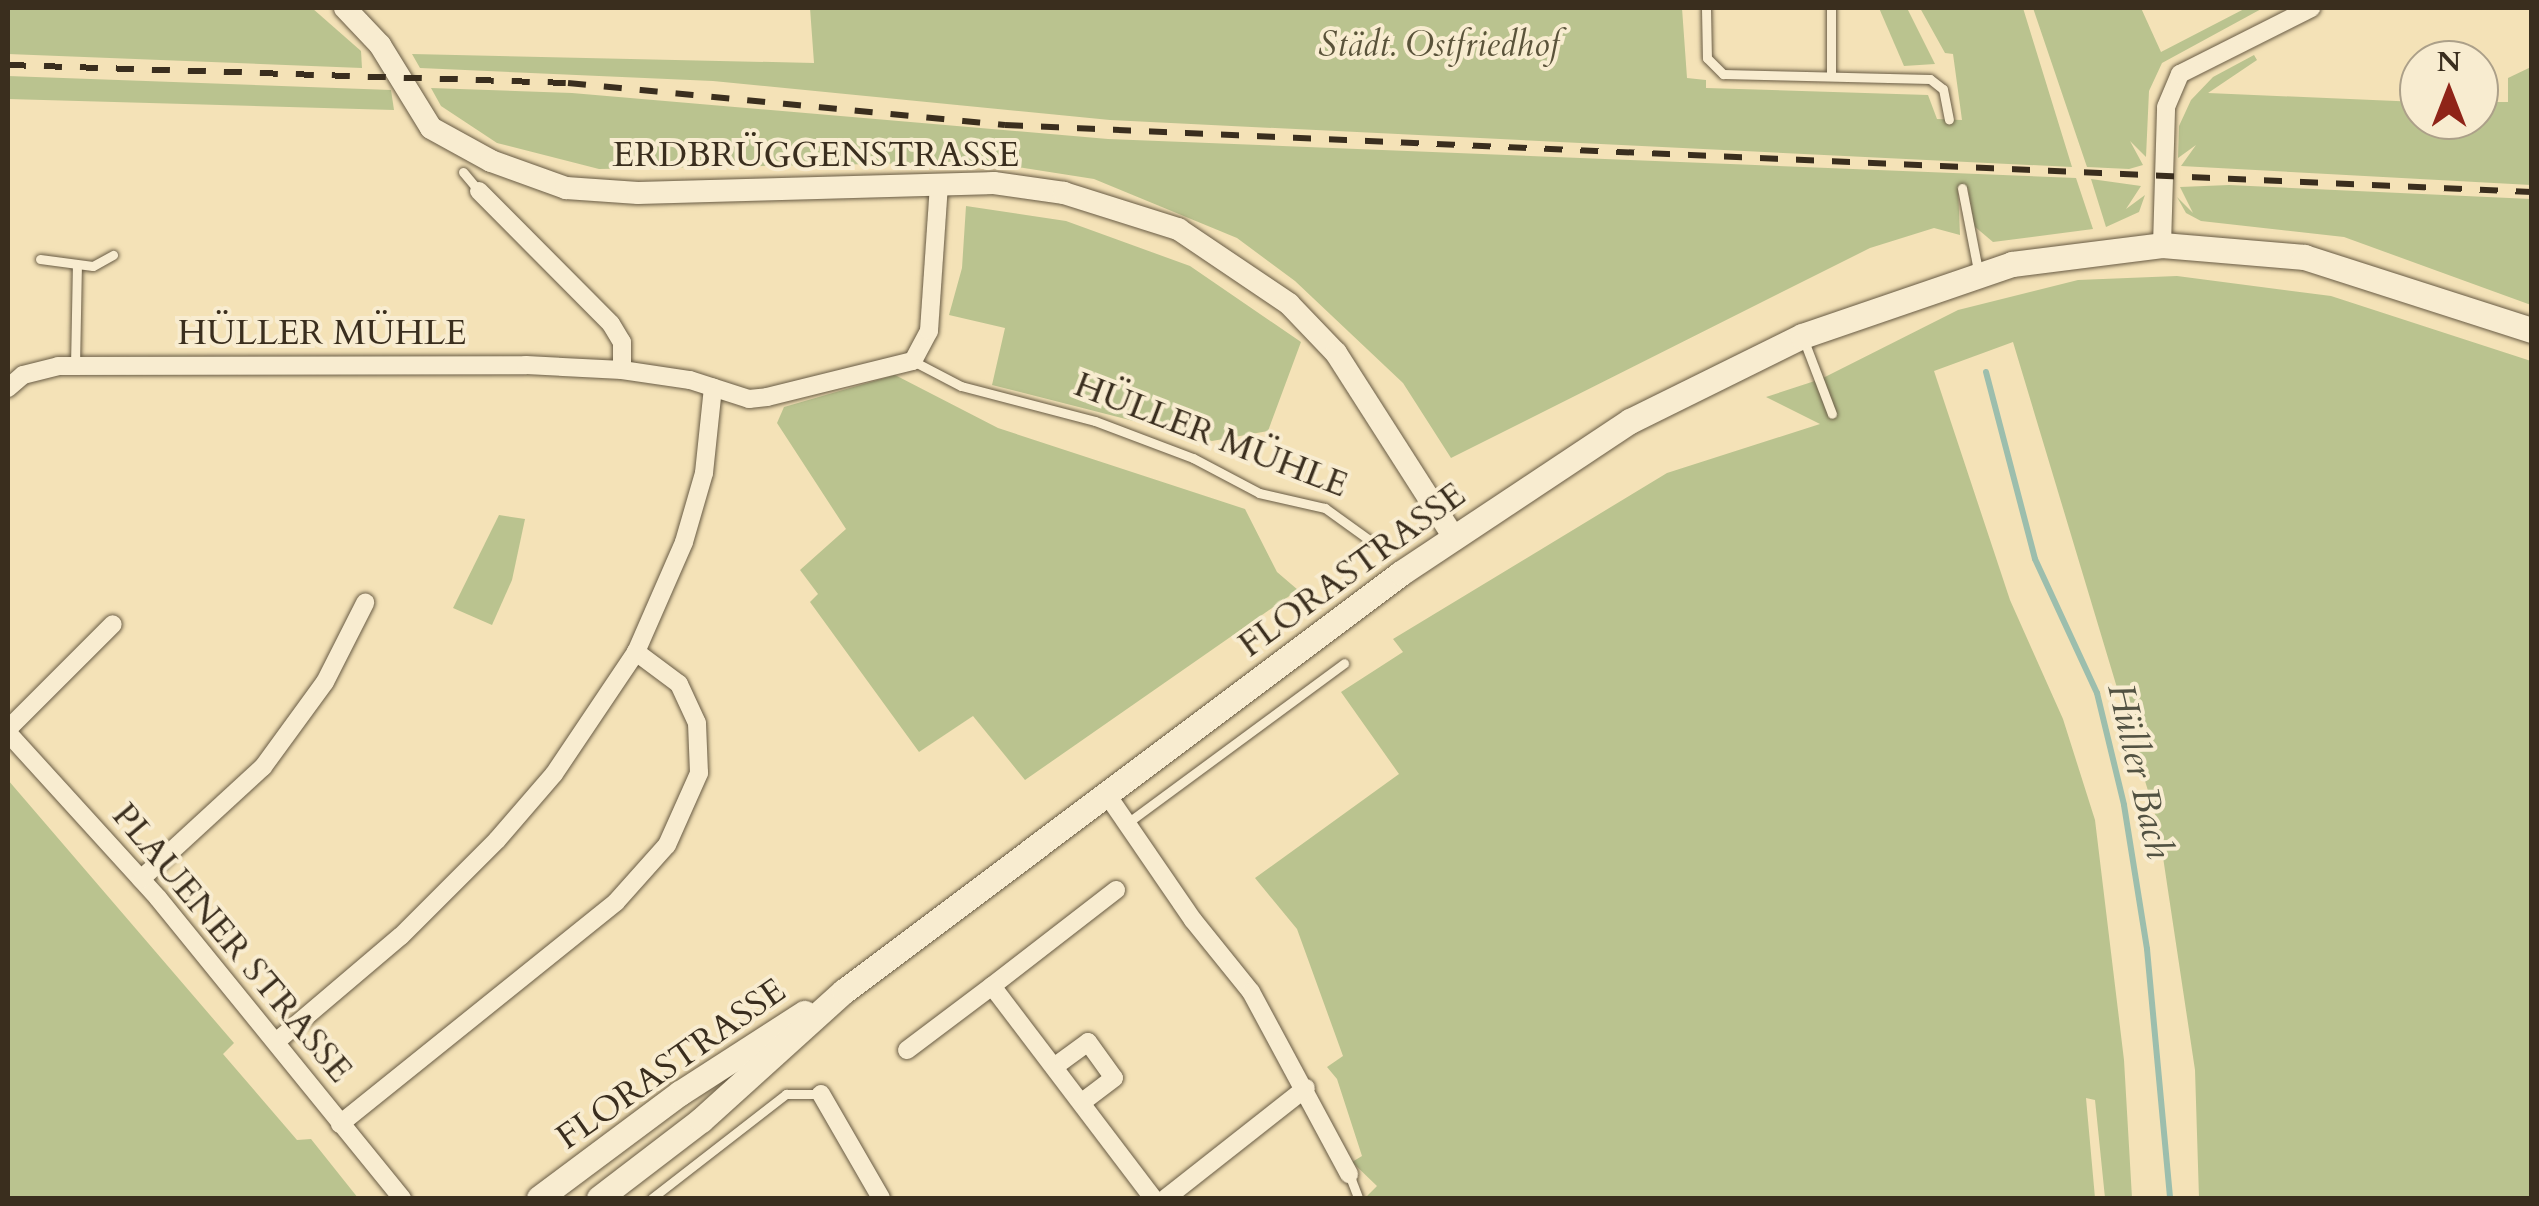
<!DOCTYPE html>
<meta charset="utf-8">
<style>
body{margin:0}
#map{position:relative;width:2539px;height:1206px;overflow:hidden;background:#f4e2b7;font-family:Cardo,serif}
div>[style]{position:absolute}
.green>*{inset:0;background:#bac38f}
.stream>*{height:6px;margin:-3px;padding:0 3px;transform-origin:3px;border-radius:3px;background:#9cbead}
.roads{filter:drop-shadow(0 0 2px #685b44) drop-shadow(0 0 2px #685b44)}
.service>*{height:9px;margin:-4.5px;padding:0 4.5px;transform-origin:4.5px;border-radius:4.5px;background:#f8ecd0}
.minor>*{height:18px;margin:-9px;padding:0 9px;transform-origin:9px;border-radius:9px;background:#f8ecd0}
.tertiary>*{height:22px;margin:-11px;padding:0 11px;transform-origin:11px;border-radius:11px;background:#f8ecd0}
.secondary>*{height:25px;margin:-12.5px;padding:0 12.5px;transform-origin:12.5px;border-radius:12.5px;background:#f8ecd0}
.rail>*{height:6px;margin-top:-3px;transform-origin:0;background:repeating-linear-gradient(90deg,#3a2e1e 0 18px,transparent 0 36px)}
span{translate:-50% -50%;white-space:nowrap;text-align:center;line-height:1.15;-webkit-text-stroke:8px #f8ecd0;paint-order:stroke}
.park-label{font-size:35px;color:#5a533a;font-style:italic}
.street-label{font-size:35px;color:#3a2e1e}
.water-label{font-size:38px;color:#525242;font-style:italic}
.frame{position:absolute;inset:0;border:10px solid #3a2e1e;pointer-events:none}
.north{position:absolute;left:2399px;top:40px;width:100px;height:100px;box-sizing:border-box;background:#f8ecd0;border:2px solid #aca089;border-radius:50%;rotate:0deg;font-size:28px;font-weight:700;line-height:40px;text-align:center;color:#3a2e1e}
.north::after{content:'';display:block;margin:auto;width:35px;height:45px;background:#8f2418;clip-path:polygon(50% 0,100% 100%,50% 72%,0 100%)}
</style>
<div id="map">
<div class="green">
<i style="clip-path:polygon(8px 8px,312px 8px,361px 51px,362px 68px,8px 54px)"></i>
<i style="clip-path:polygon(810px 8px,1682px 8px,1687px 78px,1706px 80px,1706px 88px,1928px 95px,1937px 119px,1962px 120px,1953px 54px,1945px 53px,1920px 8px,2023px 8px,2072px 167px,1110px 120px,713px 81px,420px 68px,412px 54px,814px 63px)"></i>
<i style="clip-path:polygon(1879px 8px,1907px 8px,1935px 64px,1904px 66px)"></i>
<i style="clip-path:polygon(2033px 8px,2141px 8px,2161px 52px,2246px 8px,2263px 8px,2162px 63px,2149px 91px,2146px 157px,2130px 141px,2143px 165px,2129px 169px,2087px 167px)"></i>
<i style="clip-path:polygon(2254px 55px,2257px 60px,2208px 93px,2419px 102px,2419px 120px,2479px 120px,2479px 102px,2508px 102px,2508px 78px,2531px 67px,2531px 185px,2181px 166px,2196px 145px,2178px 158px,2179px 126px,2191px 100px,2213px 77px)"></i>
<i style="clip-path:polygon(8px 76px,391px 90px,394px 110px,8px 99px)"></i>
<i style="clip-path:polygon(431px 88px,572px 93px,1108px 139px,2076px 178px,2093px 229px,1993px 242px,1974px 226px,1968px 188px,1958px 188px,1960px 235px,1934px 228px,1870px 248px,1451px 458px,1403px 383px,1295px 281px,1237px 238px,1094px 179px,985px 162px,599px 169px,497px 143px,441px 106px)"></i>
<i style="clip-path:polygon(2091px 179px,2141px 186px,2126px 209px,2145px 195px,2139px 212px,2106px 227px)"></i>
<i style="clip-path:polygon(2229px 185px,2531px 199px,2531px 305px,2344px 237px,2201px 221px,2186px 213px,2177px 197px,2193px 213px,2180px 187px)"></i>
<i style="clip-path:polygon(966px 206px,1066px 221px,1190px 266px,1301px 342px,1268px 431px,1212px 441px,992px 385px,1005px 328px,949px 315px,962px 268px)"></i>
<i style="clip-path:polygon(2177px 276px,2331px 296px,2531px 361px,2531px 1198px,2199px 1198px,2195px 1070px,2158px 824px,2013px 342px,1934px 371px,2010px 600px,2063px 719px,2095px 820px,2124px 1060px,2132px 1198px,2105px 1198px,2095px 1100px,2086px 1098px,2095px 1198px,1367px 1196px,1377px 1186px,1352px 1162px,1362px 1156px,1337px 1079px,1327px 1067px,1343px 1056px,1297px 929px,1255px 878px,1399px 774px,1341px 692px,1403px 652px,1393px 639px,1667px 473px,1820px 424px,1766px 397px,1821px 379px,1958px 310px,2078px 280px)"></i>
<i style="clip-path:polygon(895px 375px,998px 428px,1245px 509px,1277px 572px,1298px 590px,1025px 780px,973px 716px,919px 752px,810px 602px,818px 594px,800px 570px,846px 529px,777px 423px,784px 407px)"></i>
<i style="clip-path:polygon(499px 515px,525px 519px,512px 580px,492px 625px,453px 608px)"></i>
<i style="clip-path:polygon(8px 780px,234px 1043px,223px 1054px,297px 1140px,311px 1139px,358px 1198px,8px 1198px)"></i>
</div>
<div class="stream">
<i style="left:1986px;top:372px;width:193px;rotate:75.3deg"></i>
<i style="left:2035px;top:559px;width:148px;rotate:65.2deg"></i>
<i style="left:2097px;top:693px;width:115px;rotate:76.4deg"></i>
<i style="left:2124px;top:805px;width:146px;rotate:80.9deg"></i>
<i style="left:2147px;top:949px;width:250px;rotate:84.7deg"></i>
</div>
<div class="roads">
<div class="service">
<i style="left:1706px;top:8px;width:50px;rotate:88.9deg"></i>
<i style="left:1707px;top:58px;width:23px;rotate:45deg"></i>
<i style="left:1723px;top:74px;width:207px;rotate:1.4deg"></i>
<i style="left:1930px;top:79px;width:16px;rotate:38deg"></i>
<i style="left:1943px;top:89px;width:31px;rotate:79deg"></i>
<i style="left:1831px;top:8px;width:68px;rotate:90deg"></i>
<i style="left:463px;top:172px;width:25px;rotate:50deg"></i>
<i style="left:1962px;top:188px;width:84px;rotate:79deg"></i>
<i style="left:40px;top:259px;width:53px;rotate:7.5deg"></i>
<i style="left:93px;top:266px;width:23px;rotate:-29deg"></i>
<i style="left:1803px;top:338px;width:81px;rotate:69.1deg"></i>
<i style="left:913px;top:361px;width:54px;rotate:27.5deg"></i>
<i style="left:961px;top:386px;width:138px;rotate:14.6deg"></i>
<i style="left:1095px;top:421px;width:105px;rotate:20.7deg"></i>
<i style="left:1193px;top:458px;width:75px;rotate:27.9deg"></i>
<i style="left:1259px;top:493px;width:68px;rotate:12.8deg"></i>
<i style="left:1325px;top:508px;width:53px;rotate:35.8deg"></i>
<i style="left:75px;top:366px;width:100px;rotate:-88.9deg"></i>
<i style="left:1126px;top:824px;width:271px;rotate:-36.4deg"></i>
<i style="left:1349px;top:1174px;width:26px;rotate:69deg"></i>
<i style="left:652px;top:1198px;width:170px;rotate:-37.8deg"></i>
<i style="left:786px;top:1094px;width:35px"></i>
</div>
<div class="minor">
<i style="left:479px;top:191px;width:187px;rotate:45.2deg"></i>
<i style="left:611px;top:324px;width:21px;rotate:59deg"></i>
<i style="left:622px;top:342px;width:28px;rotate:90deg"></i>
<i style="left:2162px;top:245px;width:138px;rotate:-88.3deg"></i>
<i style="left:2166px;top:107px;width:36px;rotate:-67deg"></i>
<i style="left:2180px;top:74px;width:147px;rotate:-26.7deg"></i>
<i style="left:8px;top:388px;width:20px;rotate:-41deg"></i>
<i style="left:23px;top:375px;width:36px;rotate:-14deg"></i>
<i style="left:58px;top:366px;width:468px;rotate:-0.1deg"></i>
<i style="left:526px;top:365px;width:96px;rotate:3deg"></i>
<i style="left:622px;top:370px;width:69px;rotate:8.4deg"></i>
<i style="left:690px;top:380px;width:62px;rotate:17.9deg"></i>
<i style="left:749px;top:399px;width:18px;rotate:-6deg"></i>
<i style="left:767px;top:397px;width:150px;rotate:-13.9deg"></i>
<i style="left:913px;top:361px;width:34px;rotate:-62deg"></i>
<i style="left:929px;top:331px;width:148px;rotate:-86.1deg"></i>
<i style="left:8px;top:729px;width:148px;rotate:-45deg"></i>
<i style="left:8px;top:733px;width:223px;rotate:47.7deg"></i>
<i style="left:158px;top:898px;width:387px;rotate:50.9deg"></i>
<i style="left:1108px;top:796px;width:150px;rotate:55.6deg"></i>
<i style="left:1193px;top:920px;width:92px;rotate:51.1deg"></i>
<i style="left:1251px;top:992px;width:207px;rotate:61.7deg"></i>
<i style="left:141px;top:879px;width:166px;rotate:-42.6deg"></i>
<i style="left:263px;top:767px;width:105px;rotate:-53.9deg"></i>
<i style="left:325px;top:682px;width:89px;rotate:-63.1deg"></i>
<i style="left:1116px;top:890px;width:157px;rotate:142.3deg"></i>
<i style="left:992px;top:986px;width:266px;rotate:52.8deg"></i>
<i style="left:277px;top:1041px;width:162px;rotate:-40.3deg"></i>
<i style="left:401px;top:936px;width:136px;rotate:-45deg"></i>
<i style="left:497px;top:840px;width:87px;rotate:-49.2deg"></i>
<i style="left:554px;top:774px;width:147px;rotate:-56.1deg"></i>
<i style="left:636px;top:652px;width:120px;rotate:-66.4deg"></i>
<i style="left:684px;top:542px;width:72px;rotate:-73.8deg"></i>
<i style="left:704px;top:473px;width:86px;rotate:-84deg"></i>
<i style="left:907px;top:1050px;width:106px;rotate:-37deg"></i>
<i style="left:1054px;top:1067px;width:42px;rotate:-36.3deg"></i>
<i style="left:1088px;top:1042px;width:44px;rotate:54.2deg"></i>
<i style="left:1114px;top:1078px;width:41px;rotate:142.9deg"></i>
<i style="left:821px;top:1094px;width:120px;rotate:60deg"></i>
<i style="left:340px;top:1124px;width:354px;rotate:-38.8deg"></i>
<i style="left:616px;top:902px;width:76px;rotate:-48.2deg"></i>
<i style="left:667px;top:845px;width:79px;rotate:-66deg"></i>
<i style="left:699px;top:773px;width:50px;rotate:-92.3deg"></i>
<i style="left:697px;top:723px;width:43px;rotate:-114.8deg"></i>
<i style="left:679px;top:684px;width:54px;rotate:-143.3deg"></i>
<i style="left:1166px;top:1198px;width:178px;rotate:-38.2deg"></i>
</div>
<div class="tertiary">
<i style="left:345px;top:8px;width:51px;rotate:46.6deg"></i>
<i style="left:380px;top:45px;width:97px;rotate:58.4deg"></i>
<i style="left:431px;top:128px;width:68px;rotate:28.8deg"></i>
<i style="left:491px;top:161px;width:80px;rotate:19.8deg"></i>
<i style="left:566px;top:188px;width:72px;rotate:4deg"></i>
<i style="left:638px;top:193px;width:356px;rotate:-1.6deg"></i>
<i style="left:994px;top:183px;width:71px;rotate:8.1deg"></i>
<i style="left:1064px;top:193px;width:120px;rotate:17.5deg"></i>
<i style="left:1178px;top:229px;width:134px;rotate:34deg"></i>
<i style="left:1289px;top:304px;width:68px;rotate:46.2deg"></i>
<i style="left:1336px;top:353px;width:217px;rotate:57.4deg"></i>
</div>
<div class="secondary">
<i style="left:539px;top:1198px;width:176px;rotate:-36.7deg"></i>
<i style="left:680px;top:1093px;width:148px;rotate:-32.8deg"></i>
<i style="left:599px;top:1198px;width:128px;rotate:-37.4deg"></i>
<i style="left:701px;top:1120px;width:193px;rotate:-42.1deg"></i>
<i style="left:844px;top:991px;width:696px;rotate:-36.89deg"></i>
<i style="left:1401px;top:573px;width:275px;rotate:-33.6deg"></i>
<i style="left:1630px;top:421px;width:192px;rotate:-26.3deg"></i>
<i style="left:1802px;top:336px;width:222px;rotate:-18.9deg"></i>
<i style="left:2012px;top:264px;width:151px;rotate:-7.2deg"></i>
<i style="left:2162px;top:245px;width:143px;rotate:4.8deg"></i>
<i style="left:2304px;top:257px;width:239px;rotate:17.8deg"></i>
</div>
</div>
<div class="rail">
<i style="left:8px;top:65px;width:560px;rotate:1.84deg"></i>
<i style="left:568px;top:83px;width:439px;rotate:5.5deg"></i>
<i style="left:1005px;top:125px;width:1528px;rotate:2.51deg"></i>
</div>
<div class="park-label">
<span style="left:1439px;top:45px">Städt. Ostfriedhof</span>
</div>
<div class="street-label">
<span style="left:816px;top:155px">ERDBRÜGGENSTRASSE</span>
<span style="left:322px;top:333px">HÜLLER MÜHLE</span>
<span style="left:1211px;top:435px;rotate:21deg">HÜLLER MÜHLE</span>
<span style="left:1352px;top:570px;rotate:-36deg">FLORASTRASSE</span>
<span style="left:232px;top:943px;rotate:50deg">PLAUENER STRASSE</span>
<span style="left:671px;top:1064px;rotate:-35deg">FLORASTRASSE</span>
</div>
<div class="water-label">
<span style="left:2139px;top:771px;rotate:77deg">Hüller Bach</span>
</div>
<div class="frame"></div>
<div class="north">N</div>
</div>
